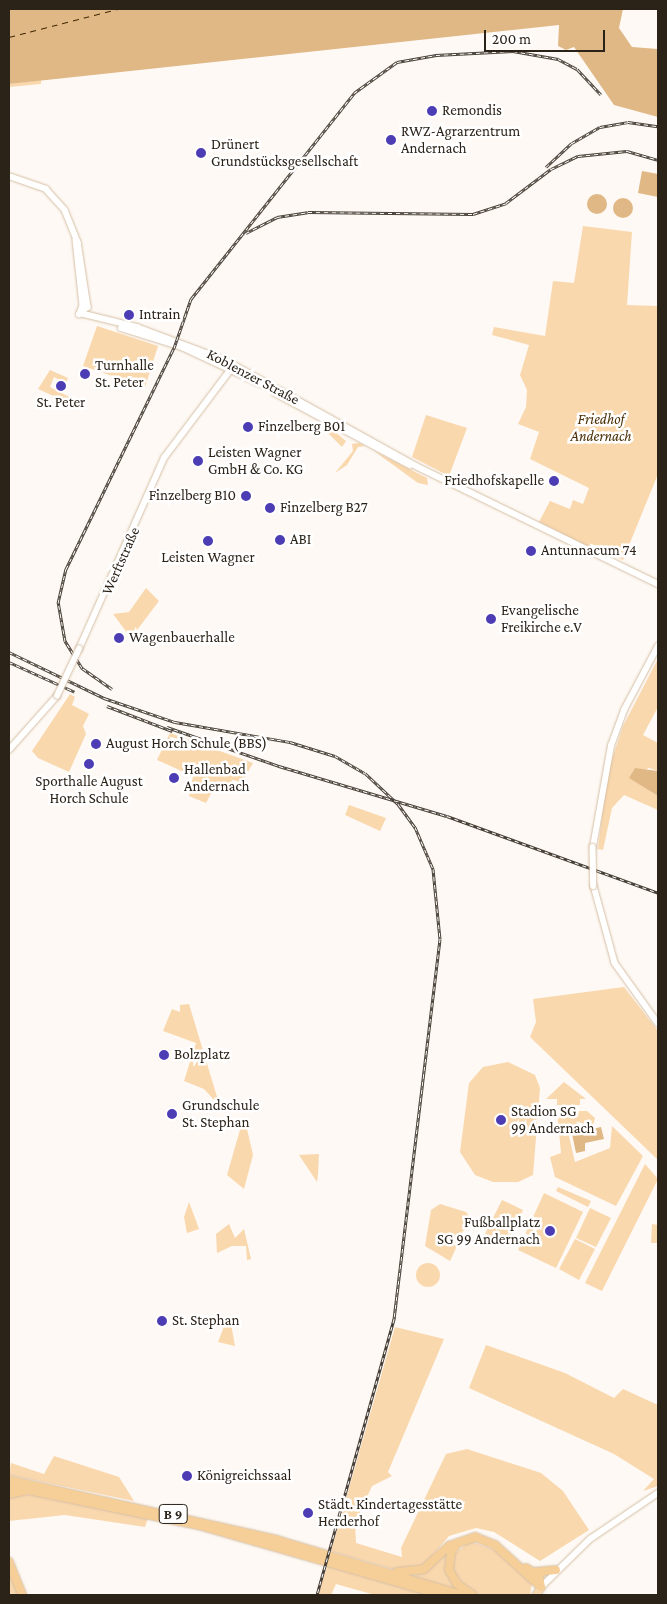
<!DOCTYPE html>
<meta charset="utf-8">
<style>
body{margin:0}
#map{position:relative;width:667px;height:1604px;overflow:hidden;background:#fef9f4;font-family:"Crimson Pro",serif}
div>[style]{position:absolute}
.green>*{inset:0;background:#fad8ae}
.round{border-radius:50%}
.water>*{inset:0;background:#e0b886}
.ferry>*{height:1px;margin-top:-0.5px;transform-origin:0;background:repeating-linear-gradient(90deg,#412700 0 6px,transparent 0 11px)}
.roads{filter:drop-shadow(0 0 1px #d5bfa4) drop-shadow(0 0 1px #d5bfa4)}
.tertiary>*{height:5.5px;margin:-2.75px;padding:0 2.75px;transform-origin:2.75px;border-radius:2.75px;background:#fff}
.secondary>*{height:6px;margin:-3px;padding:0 3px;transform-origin:3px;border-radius:3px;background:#fff}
.primary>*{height:7px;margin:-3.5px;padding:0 3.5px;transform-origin:3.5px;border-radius:3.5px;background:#f8dab2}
.trunk>*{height:8px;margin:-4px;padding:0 4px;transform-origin:4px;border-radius:4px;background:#f6ce98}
.rail>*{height:3px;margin-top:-1.5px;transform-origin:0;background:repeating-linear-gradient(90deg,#fff 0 4px,#494138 0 8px);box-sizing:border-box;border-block:1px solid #494138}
.bridges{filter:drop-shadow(0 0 1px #d5bfa4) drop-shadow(0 0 1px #d5bfa4)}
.tertiary-bridge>*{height:5.5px;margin:-2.75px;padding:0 2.75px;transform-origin:2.75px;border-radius:2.75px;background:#fff}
.dots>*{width:14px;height:14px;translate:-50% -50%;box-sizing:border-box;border:2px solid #fff;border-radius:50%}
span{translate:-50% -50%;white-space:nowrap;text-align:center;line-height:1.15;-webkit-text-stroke:5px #fff;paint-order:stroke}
.shield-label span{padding:1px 4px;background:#fff;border:1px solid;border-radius:4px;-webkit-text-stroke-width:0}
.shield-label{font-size:14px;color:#2b2218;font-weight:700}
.poi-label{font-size:15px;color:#2b2218}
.left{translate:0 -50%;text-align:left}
.right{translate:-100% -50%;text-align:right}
.street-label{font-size:15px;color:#2b2218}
.park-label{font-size:15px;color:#4a2f05;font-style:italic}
.frame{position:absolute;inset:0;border:10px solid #2b2218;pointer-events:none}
.scale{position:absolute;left:484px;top:30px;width:121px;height:22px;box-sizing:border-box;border:2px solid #2b2218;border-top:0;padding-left:6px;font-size:15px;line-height:18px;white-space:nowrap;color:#2b2218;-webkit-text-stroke:4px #fff;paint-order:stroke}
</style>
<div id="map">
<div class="green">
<i style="clip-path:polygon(41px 80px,41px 84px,9px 87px,9px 84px)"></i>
<i style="clip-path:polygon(583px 226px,632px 232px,627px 305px,658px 306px,658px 474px,623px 560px,605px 551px,602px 545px,587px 546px,539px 522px,550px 501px,570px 509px,573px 500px,583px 504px,589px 488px,530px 459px,539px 432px,518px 424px,526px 407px,527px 390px,520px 375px,529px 345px,492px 335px,494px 327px,545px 336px,553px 281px,574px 283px)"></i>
<i style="clip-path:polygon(97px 326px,158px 346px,145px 387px,83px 366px)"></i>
<i style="clip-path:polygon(50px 370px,68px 378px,66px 383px,54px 377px,50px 387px,71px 398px,69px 403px,38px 389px)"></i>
<i style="clip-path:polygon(426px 415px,467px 428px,449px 476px,412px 457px)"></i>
<i style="clip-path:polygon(331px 429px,346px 441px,342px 447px,328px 433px)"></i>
<i style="clip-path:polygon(359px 443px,365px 446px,358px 447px,347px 465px,335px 473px,353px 451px,352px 444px)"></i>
<i style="clip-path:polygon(374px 451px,427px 478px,428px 485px,418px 483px)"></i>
<i style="clip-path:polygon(146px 588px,159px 601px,131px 638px,113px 614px,129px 612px)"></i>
<i style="clip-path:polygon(658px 659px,658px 707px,643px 735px,658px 743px,658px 771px,649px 768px,630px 778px,658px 796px,658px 810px,624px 795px,612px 808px,603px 850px,598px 849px,607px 774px,623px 726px)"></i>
<i style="clip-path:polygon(70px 694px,75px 697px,72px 705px,89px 714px,83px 726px,86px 734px,69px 772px,38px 758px,32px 751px)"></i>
<i style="clip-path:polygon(170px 733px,253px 763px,236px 793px,216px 784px,206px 803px,189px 796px,193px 776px,157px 760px)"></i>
<i style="clip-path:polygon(349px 805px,386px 818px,380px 831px,345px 815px)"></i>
<i style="clip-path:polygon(624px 987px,658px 1031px,658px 1160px,530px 1037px,536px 1022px,533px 999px)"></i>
<i style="clip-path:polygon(189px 1004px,218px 1100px,217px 1103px,204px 1089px,184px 1081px,196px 1043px,163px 1031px,172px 1009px,180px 1012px,180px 1005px)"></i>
<i class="round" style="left:157px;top:1048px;width:14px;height:14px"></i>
<i style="clip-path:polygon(508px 1062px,535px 1075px,540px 1088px,533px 1175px,518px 1182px,493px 1182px,475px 1175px,460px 1152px,469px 1083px,483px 1067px)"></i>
<i style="clip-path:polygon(564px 1082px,586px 1099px,580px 1099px,580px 1105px,557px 1105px,557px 1099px,546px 1099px)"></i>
<i style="clip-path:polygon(557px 1111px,587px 1111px,595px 1118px,593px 1125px,568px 1132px,575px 1162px,610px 1148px,612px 1126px,643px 1156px,616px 1206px,555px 1177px,550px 1157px,561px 1153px)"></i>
<i style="clip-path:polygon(244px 1116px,253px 1155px,244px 1189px,227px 1175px)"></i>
<i style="clip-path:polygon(319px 1154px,318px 1174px,317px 1182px,299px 1155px)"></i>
<i style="clip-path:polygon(645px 1164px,658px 1179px,602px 1291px,585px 1283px)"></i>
<i style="clip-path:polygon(558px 1187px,591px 1201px,588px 1207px,556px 1191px)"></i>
<i style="clip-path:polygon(544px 1193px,583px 1212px,556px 1268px,518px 1250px)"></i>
<i style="clip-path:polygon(502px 1200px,523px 1210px,506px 1244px,485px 1234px)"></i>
<i style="clip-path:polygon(189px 1202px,199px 1229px,187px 1233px,184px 1217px)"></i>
<i style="clip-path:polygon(440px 1204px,466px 1212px,470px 1218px,450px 1261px,425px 1246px,431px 1210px)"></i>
<i style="clip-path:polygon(590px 1208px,611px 1218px,596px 1247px,576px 1238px)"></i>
<i style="clip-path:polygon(229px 1224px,235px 1238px,244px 1229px,251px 1259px,247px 1260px,246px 1246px,232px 1246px,217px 1253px,216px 1234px)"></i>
<i style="clip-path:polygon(652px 1224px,658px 1225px,658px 1243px,651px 1243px)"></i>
<i style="clip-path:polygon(575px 1239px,595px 1249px,579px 1280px,559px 1269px)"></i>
<i class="round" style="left:416px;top:1263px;width:24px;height:24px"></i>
<i style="clip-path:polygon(225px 1324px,231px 1324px,235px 1346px,218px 1342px)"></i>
<i style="clip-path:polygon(395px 1327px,444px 1339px,388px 1472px,392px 1476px,372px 1486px,355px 1523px,356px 1543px,402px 1557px,401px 1548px,446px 1454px,467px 1449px,541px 1473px,563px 1491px,589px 1530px,540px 1561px,494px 1532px,476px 1528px,449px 1536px,422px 1568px,395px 1570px,331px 1551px)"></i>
<i style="clip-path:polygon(486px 1345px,565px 1373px,614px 1398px,623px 1389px,658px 1405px,658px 1486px,643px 1491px,654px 1479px,614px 1454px,469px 1388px)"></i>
<i style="clip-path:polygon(54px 1456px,119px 1477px,134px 1501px,9px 1475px,11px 1463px,44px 1474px)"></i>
<i style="clip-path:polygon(19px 1494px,33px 1495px,148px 1518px,145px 1527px,65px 1515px,9px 1521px,9px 1496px)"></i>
<i style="clip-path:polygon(470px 1541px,496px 1551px,532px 1582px,530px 1595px,478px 1595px,462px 1586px,453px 1573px,452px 1556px)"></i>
<i style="clip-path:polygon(451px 1546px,448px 1558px,463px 1593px,413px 1576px,428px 1570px)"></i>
<i style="clip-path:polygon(328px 1564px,365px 1574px,429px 1595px,375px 1595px,336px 1584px,331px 1595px,318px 1595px)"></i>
<i style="clip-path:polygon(9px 1568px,19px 1595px,9px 1595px)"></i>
</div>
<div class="water">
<i style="clip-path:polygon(9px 9px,623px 9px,619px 28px,632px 47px,658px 49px,658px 117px,614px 105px,574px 47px,566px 50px,558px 46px,559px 25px,9px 84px)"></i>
<i style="clip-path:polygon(642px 171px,658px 174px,658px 197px,638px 193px)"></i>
<i class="round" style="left:587px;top:194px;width:20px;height:20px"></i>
<i class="round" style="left:613px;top:198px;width:20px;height:20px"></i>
<i style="clip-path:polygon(635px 768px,658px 771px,658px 796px,629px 778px)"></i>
<i style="clip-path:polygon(601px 1127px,604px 1139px,585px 1143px,585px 1151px,576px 1153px,572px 1134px)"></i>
</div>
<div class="ferry">
<i style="left:9px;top:37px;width:112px;rotate:-14.5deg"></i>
</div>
<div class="roads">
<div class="tertiary">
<i style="left:9px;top:176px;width:39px;rotate:19deg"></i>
<i style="left:46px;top:189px;width:28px;rotate:48deg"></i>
<i style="left:65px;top:210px;width:35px;rotate:68deg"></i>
<i style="left:78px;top:242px;width:66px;rotate:81.3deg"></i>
<i style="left:88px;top:307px;width:11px;rotate:139deg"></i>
<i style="left:76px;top:240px;width:66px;rotate:83.9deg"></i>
<i style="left:83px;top:306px;width:9px;rotate:111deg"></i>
<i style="left:80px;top:313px;width:59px;rotate:13.8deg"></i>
<i style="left:137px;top:327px;width:94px;rotate:20.6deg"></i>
<i style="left:225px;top:360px;width:218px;rotate:29deg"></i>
<i style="left:416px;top:466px;width:269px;rotate:26deg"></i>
<i style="left:121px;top:328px;width:64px;rotate:17.3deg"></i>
<i style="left:182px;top:347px;width:87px;rotate:25.1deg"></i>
<i style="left:275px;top:393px;width:153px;rotate:28.1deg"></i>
<i style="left:79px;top:649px;width:209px;rotate:-66deg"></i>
<i style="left:164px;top:458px;width:111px;rotate:-53deg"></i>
<i style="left:9px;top:750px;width:72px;rotate:-48.4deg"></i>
<i style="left:593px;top:847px;width:103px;rotate:-79.9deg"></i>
<i style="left:611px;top:746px;width:38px;rotate:-70deg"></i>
<i style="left:624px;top:710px;width:72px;rotate:-62deg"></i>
<i style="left:594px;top:886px;width:80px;rotate:74.7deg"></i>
<i style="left:615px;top:963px;width:74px;rotate:54.4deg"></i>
</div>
<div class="secondary">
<i style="left:541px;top:1587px;width:69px;rotate:-44.4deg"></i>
<i style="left:590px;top:1539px;width:82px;rotate:-34.1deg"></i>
</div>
<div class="primary">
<i style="left:535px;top:1595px;width:10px;rotate:-53deg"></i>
</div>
<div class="trunk">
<i style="left:9px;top:1480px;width:275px;rotate:12.6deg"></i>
<i style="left:277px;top:1540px;width:192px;rotate:16.6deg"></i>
<i style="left:9px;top:1486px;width:193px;rotate:11.7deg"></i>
<i style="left:198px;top:1525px;width:254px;rotate:16deg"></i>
<i style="left:9px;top:1494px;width:15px;rotate:-11deg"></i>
<i style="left:458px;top:1543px;width:11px;rotate:128deg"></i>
<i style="left:451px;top:1552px;width:18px;rotate:96deg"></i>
<i style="left:449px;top:1570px;width:16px;rotate:60deg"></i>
<i style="left:457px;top:1584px;width:19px;rotate:35deg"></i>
<i style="left:9px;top:1562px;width:35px;rotate:68deg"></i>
<i style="left:526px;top:1568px;width:15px;rotate:32deg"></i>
<i style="left:539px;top:1576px;width:11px;rotate:80deg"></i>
<i style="left:397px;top:1572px;width:27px;rotate:-6deg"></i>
<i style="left:424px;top:1569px;width:34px;rotate:-43deg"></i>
<i style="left:449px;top:1546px;width:28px;rotate:-19deg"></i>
<i style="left:475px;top:1537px;width:22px;rotate:22deg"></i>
<i style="left:495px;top:1545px;width:62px;rotate:42.4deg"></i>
<i style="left:534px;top:1572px;width:22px;rotate:-5deg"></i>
</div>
</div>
<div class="rail">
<i style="left:546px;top:167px;width:35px;rotate:-43deg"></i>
<i style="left:572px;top:143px;width:32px;rotate:-30deg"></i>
<i style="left:600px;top:127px;width:28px;rotate:-10deg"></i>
<i style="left:628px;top:122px;width:30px;rotate:8deg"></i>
<i style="left:246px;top:233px;width:35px;rotate:-27deg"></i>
<i style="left:277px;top:217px;width:31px;rotate:-9deg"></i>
<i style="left:308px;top:212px;width:165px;rotate:0.7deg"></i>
<i style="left:473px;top:214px;width:35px;rotate:-18deg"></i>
<i style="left:506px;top:203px;width:56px;rotate:-37.1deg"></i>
<i style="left:551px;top:169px;width:30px;rotate:-26deg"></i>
<i style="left:578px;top:156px;width:49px;rotate:-5.8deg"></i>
<i style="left:627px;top:151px;width:32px;rotate:16deg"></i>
<i style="left:9px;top:652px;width:106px;rotate:25.8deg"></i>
<i style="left:104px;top:698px;width:75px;rotate:18.7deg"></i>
<i style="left:175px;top:722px;width:117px;rotate:9.9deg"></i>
<i style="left:290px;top:742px;width:47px;rotate:17.3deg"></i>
<i style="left:335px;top:756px;width:34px;rotate:30deg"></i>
<i style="left:365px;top:773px;width:45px;rotate:43.2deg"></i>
<i style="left:398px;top:804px;width:29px;rotate:54deg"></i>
<i style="left:415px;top:827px;width:46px;rotate:66.8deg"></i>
<i style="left:433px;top:869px;width:70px;rotate:84.3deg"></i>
<i style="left:440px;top:939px;width:383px;rotate:96.9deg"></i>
<i style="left:394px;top:1319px;width:287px;rotate:105.6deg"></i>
<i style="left:9px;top:662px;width:72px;rotate:24.4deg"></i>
<i style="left:112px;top:689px;width:37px;rotate:-145deg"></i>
<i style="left:82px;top:668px;width:32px;rotate:-122deg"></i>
<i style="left:65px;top:641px;width:39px;rotate:-100deg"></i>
<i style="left:58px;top:603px;width:35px;rotate:-77deg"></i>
<i style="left:66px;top:569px;width:246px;rotate:-64deg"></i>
<i style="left:174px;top:348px;width:52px;rotate:-70.9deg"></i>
<i style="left:191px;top:299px;width:263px;rotate:-51.6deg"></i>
<i style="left:354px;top:93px;width:53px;rotate:-35.8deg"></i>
<i style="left:397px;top:62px;width:40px;rotate:-10deg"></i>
<i style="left:436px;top:55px;width:77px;rotate:-3deg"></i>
<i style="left:513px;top:51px;width:46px;rotate:10.1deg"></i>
<i style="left:558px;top:59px;width:21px;rotate:28deg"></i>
<i style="left:577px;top:69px;width:35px;rotate:47deg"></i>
<i style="left:107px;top:706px;width:70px;rotate:21deg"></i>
<i style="left:167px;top:727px;width:119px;rotate:19.2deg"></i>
<i style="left:279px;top:766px;width:175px;rotate:16.6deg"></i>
<i style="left:447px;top:816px;width:225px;rotate:20deg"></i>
</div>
<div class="bridges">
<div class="tertiary-bridge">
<i style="left:57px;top:696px;width:52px;rotate:-64.9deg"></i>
<i style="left:593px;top:847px;width:39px;rotate:89deg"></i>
</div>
</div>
<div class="dots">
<i style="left:432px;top:111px;background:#4d3db4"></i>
<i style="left:391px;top:140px;background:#4d3db4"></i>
<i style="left:201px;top:153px;background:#4d3db4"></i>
<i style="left:129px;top:315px;background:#4d3db4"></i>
<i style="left:85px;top:374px;background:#4d3db4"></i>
<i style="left:61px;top:386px;background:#4d3db4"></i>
<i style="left:248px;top:427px;background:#4d3db4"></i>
<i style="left:198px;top:461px;background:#4d3db4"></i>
<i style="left:554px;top:481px;background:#4d3db4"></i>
<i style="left:246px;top:496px;background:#4d3db4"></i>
<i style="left:270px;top:508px;background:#4d3db4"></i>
<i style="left:280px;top:540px;background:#4d3db4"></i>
<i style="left:208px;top:541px;background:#4d3db4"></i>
<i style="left:531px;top:551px;background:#4d3db4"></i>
<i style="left:491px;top:619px;background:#4d3db4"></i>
<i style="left:119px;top:638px;background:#4d3db4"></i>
<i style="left:96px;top:744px;background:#4d3db4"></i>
<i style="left:89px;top:764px;background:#4d3db4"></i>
<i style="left:174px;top:778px;background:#4d3db4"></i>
<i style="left:164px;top:1055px;background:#4d3db4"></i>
<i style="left:172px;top:1114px;background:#4d3db4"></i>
<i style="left:501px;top:1120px;background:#4d3db4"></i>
<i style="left:550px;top:1231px;background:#4d3db4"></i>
<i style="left:162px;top:1321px;background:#4d3db4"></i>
<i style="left:187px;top:1476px;background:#4d3db4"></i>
<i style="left:308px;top:1513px;background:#4d3db4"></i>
</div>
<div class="shield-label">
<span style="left:173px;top:1514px">B 9</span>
</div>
<div class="poi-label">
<span class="left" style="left:442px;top:111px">Remondis</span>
<span class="left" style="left:401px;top:140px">RWZ-Agrarzentrum<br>Andernach</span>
<span class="left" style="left:211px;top:153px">Drünert<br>Grundstücksgesellschaft</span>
<span class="left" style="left:139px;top:315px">Intrain</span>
<span class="left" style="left:95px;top:374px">Turnhalle<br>St. Peter</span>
<span style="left:61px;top:403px">St. Peter</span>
<span class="left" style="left:258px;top:427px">Finzelberg B01</span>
<span class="left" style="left:208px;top:461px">Leisten Wagner<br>GmbH &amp; Co. KG</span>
<span class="right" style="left:544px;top:481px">Friedhofskapelle</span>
<span class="right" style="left:236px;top:496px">Finzelberg B10</span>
<span class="left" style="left:280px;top:508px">Finzelberg B27</span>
<span class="left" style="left:290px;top:540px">ABI</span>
<span class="left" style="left:541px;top:551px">Antunnacum 74</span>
<span style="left:208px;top:558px">Leisten Wagner</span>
<span class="left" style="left:501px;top:619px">Evangelische<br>Freikirche e.V</span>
<span class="left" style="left:129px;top:638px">Wagenbauerhalle</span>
<span class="left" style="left:106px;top:744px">August Horch Schule (BBS)</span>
<span class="left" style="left:184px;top:778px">Hallenbad<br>Andernach</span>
<span style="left:89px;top:790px">Sporthalle August<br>Horch Schule</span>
<span class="left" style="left:174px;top:1055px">Bolzplatz</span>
<span class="left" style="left:182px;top:1114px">Grundschule<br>St. Stephan</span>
<span class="left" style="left:511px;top:1120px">Stadion SG<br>99 Andernach</span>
<span class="right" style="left:540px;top:1231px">Fußballplatz<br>SG 99 Andernach</span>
<span class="left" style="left:172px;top:1321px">St. Stephan</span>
<span class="left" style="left:197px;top:1476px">Königreichssaal</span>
<span class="left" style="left:318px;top:1513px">Städt. Kindertagesstätte<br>Herderhof</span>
</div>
<div class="street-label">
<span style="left:253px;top:377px;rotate:28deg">Koblenzer Straße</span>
<span style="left:121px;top:561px;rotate:-66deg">Werftstraße</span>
</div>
<div class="park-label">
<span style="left:601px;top:428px">Friedhof<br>Andernach</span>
</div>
<div class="frame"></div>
<div class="scale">200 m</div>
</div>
